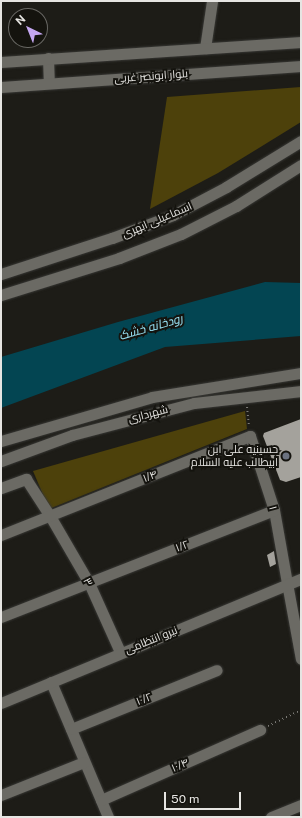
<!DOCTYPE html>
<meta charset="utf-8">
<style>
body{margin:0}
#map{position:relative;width:302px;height:818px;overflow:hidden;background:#1d1c17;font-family:"Public Sans",Cairo,sans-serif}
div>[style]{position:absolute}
.green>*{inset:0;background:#4d410b}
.water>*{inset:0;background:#034552}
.building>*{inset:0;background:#a4a29c}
.path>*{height:2px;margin-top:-1px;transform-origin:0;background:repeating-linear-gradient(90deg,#7c7b77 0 1px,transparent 0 4px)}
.roads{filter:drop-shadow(0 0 1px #383835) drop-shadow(0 0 1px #383835)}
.minor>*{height:11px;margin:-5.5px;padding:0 5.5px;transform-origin:5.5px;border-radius:5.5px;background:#6b6a64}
.tertiary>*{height:11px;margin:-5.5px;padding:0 5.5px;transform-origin:5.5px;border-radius:5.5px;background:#6b6a64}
.secondary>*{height:11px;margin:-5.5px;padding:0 5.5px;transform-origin:5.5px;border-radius:5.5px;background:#6b6a64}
.dots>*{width:11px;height:11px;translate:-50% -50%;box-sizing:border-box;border:2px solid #14130e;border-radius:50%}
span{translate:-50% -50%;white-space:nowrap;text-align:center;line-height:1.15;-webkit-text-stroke:4px #14130e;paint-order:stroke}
.street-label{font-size:11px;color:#e6e5e2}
.poi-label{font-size:11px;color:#e6e5e2}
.right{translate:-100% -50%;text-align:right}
.water-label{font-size:12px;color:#9ce9fc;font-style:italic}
.frame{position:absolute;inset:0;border:2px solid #e6e5e2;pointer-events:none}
.north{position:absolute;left:8px;top:8px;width:40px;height:40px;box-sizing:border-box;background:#14130e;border:1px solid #686763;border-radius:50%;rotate:317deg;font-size:11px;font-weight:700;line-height:16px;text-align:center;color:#e6e5e2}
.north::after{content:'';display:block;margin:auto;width:14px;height:18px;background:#c4a7f1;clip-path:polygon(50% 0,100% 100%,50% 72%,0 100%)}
.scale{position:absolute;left:164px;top:792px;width:77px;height:18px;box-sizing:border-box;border:2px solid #e6e5e2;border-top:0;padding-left:5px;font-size:12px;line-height:14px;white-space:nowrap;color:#e6e5e2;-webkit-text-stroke:3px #14130e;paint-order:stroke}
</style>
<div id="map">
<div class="green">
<i style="clip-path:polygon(301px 87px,301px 122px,218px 173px,150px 209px,167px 97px)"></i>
<i style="clip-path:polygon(245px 411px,247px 429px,49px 509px,33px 471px)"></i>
</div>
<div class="water">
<i style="clip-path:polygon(265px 282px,301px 283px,301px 336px,165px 347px,1px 408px,1px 357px,118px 322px)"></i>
</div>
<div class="building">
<i style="clip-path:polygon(301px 419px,301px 477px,286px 482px,280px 480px,263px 436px,264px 433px)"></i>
<i style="clip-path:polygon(274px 551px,276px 564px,270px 567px,267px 555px)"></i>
</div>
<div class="path">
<i style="left:247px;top:407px;width:20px;rotate:84deg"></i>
<i style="left:268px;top:726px;width:37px;rotate:-26deg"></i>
</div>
<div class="roads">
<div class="minor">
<i style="left:205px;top:48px;width:48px;rotate:-81.5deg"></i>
<i style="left:1px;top:488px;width:27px;rotate:-20deg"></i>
<i style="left:26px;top:479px;width:44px;rotate:57deg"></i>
<i style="left:50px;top:516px;width:78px;rotate:59.8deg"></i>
<i style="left:89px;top:583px;width:76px;rotate:65.8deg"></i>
<i style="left:1px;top:535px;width:268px;rotate:-21.7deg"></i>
<i style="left:250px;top:436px;width:78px;rotate:72deg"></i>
<i style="left:274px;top:510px;width:74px;rotate:79.9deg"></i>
<i style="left:1px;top:617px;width:293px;rotate:-21.4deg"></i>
<i style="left:51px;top:682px;width:147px;rotate:67.1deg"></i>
<i style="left:71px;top:729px;width:157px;rotate:-22deg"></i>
<i style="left:1px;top:795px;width:89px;rotate:-21.7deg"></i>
<i style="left:101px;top:800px;width:174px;rotate:-23.8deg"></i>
<i style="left:271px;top:817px;width:32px;rotate:-22deg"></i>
</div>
<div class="tertiary">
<i style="left:1px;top:441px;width:157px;rotate:-16.2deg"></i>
<i style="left:152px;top:397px;width:151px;rotate:-9.2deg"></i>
<i style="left:1px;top:461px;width:76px;rotate:-20.1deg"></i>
<i style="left:72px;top:435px;width:126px;rotate:-14.7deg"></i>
<i style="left:194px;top:403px;width:108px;rotate:-6.4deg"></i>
<i style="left:287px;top:583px;width:77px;rotate:79.6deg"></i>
<i style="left:1px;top:703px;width:325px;rotate:-22.5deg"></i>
</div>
<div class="secondary">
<i style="left:48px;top:58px;width:25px;rotate:88deg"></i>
<i style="left:1px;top:62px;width:301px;rotate:-3.8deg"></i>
<i style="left:1px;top:87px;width:301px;rotate:-4deg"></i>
<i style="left:1px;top:274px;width:117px;rotate:-18deg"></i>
<i style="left:112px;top:238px;width:65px;rotate:-20.7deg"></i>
<i style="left:173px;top:215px;width:60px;rotate:-27.8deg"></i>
<i style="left:226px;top:187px;width:88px;rotate:-31.5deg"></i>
<i style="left:1px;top:295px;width:124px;rotate:-17.4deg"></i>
<i style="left:119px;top:258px;width:66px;rotate:-21.2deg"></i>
<i style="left:181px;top:234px;width:62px;rotate:-27deg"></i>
<i style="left:236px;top:206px;width:77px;rotate:-32.2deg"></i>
</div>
</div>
<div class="dots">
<i style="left:286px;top:456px;background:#6b7280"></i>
</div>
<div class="street-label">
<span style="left:151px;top:76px;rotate:-4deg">بلوار ابونصر غربی</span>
<span style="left:157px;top:220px;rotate:-23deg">اسماعیلی ابهری</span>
<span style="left:148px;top:414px;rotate:-14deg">شهرداری</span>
<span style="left:150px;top:476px;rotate:-22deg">۱/۴</span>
<span style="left:273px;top:508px;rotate:75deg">۱</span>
<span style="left:182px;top:546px;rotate:-21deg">۱/۲</span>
<span style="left:88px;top:582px;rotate:63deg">۳</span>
<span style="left:151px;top:640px;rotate:-22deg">نیرو انتظامی</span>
<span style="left:144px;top:699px;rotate:-22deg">۱۰/۲</span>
<span style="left:180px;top:765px;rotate:-24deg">۱۰/۴</span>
</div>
<div class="poi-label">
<span class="right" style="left:278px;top:456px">حسینیه علی ابن<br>ابیطالب علیه السلام</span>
</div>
<div class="water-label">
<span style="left:151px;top:328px;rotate:-16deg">رودخانه خشک</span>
</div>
<div class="frame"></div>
<div class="north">N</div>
<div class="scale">50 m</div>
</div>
